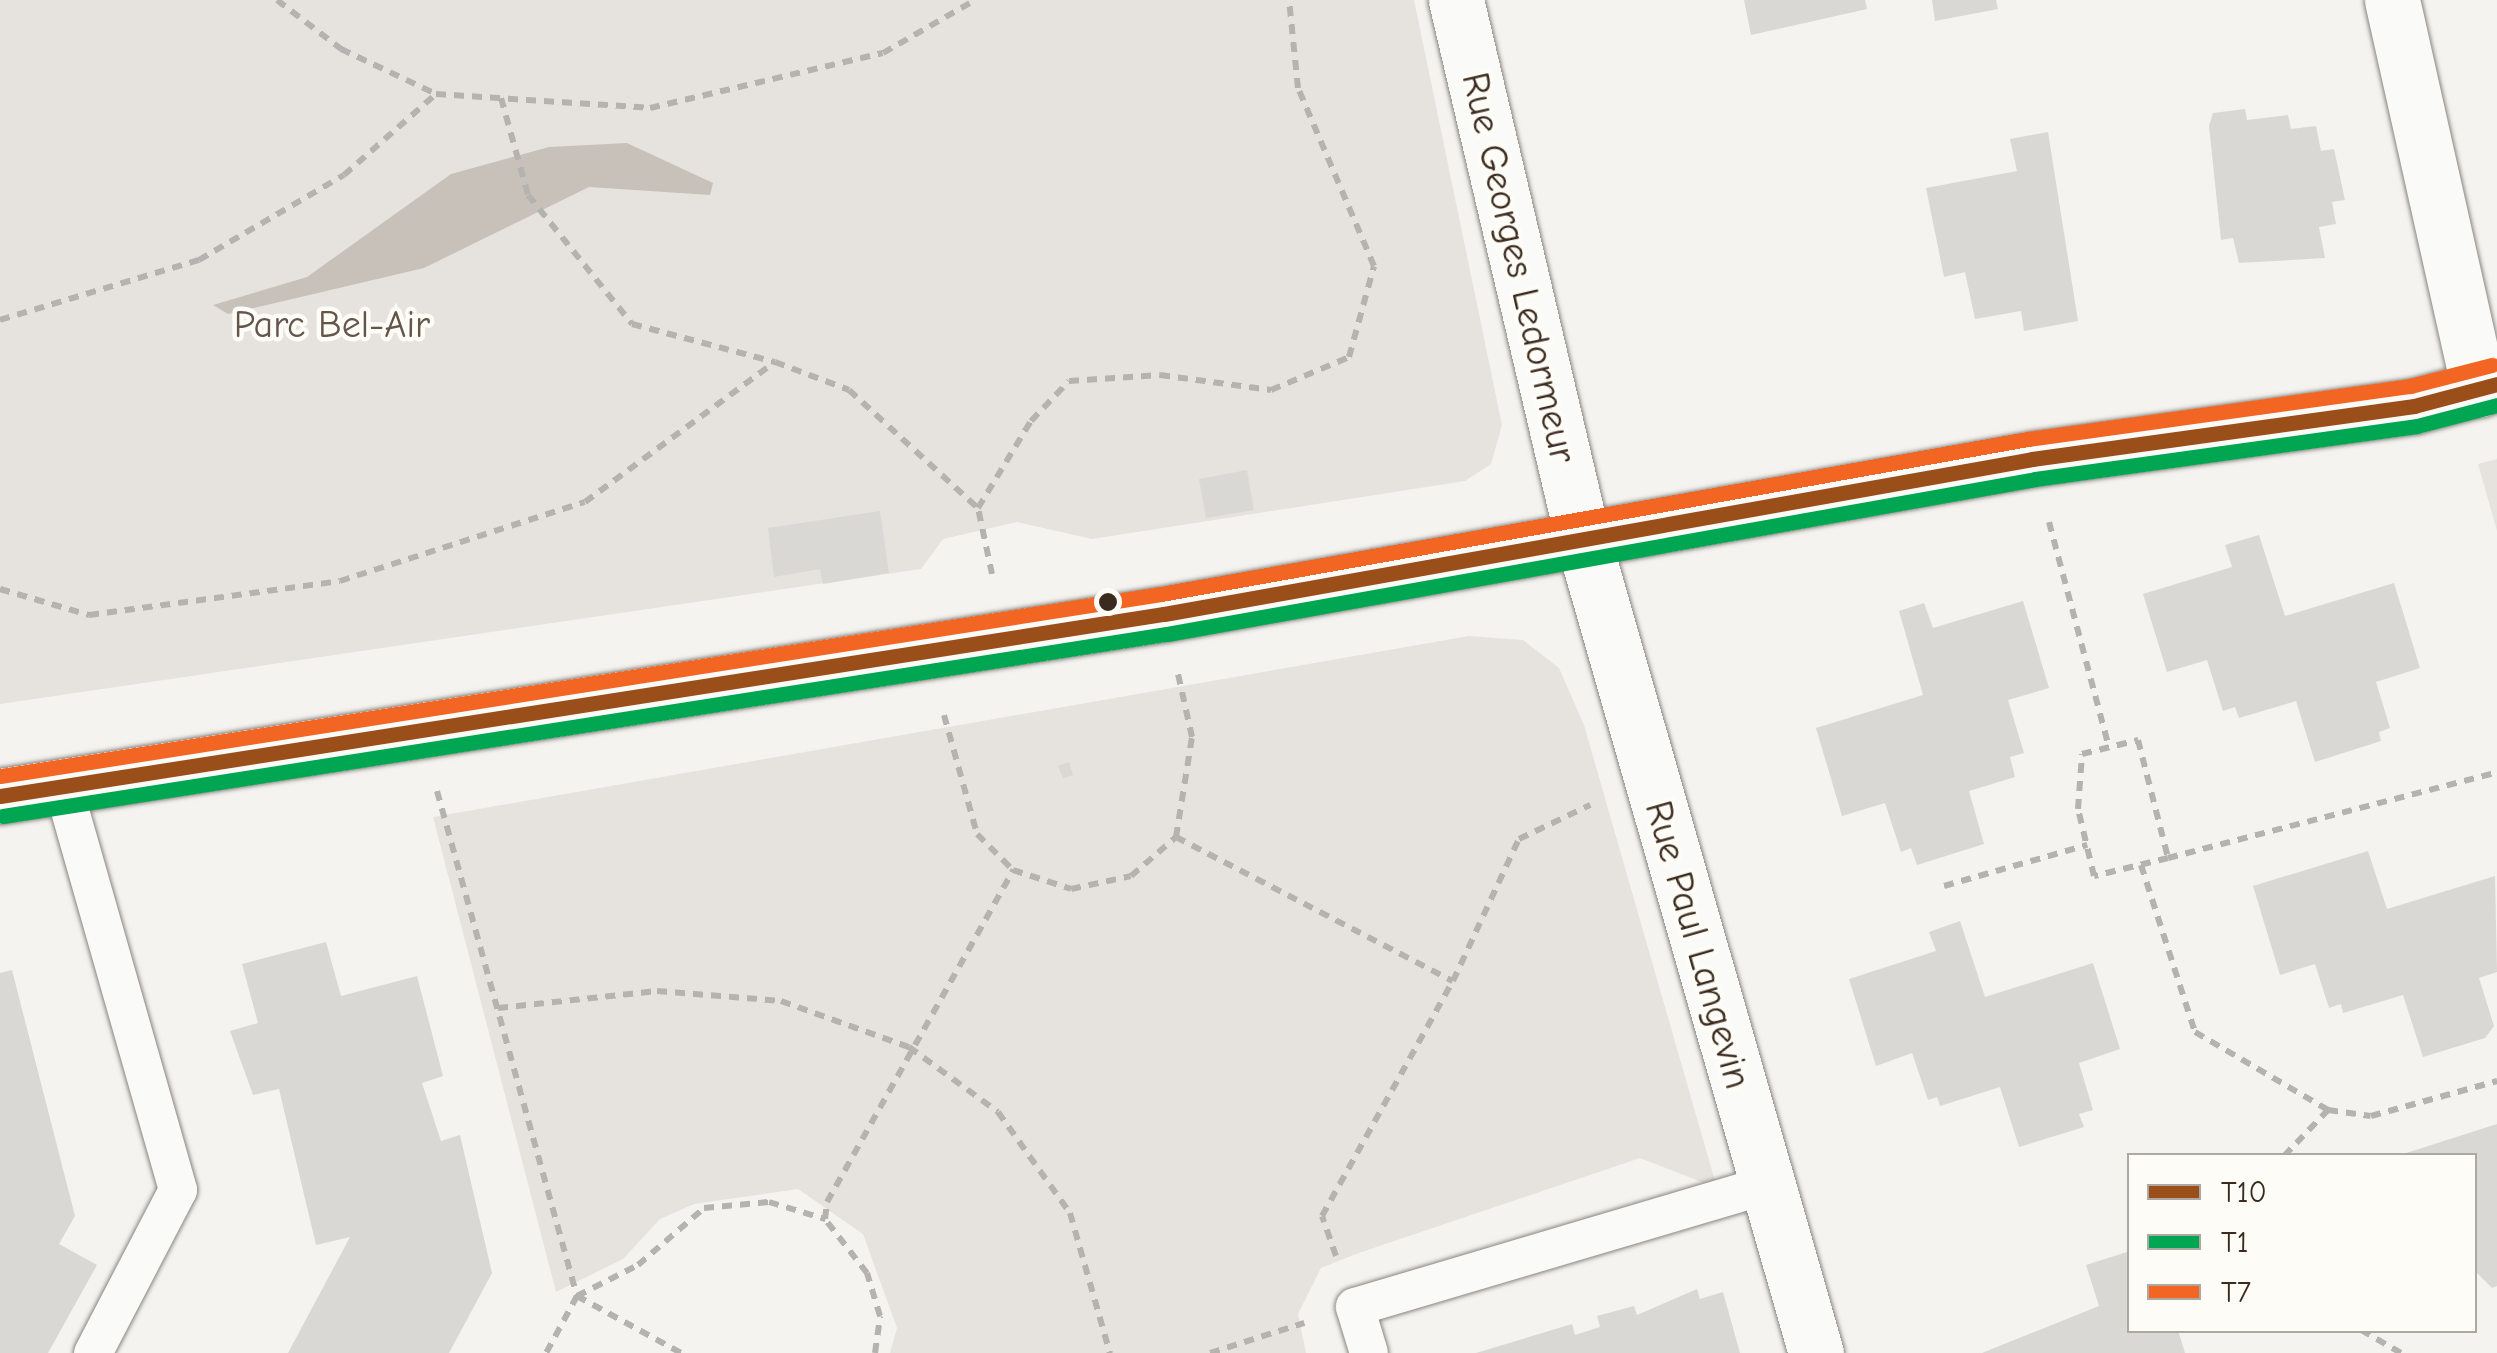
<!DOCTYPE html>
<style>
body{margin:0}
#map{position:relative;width:2497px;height:1353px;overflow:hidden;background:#f4f3ef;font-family:"Comic Neue",sans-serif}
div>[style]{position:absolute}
.built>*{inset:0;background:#e6e3de}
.water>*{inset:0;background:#c7c1ba}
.building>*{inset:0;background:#d9d8d5}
.path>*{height:6px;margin-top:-3px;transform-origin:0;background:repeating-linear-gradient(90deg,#b5b3b0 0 10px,transparent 0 18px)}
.roads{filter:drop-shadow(0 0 2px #898681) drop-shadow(0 0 2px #898681)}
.lane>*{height:38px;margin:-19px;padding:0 19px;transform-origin:19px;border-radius:19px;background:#fafaf8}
.street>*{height:55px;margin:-27.5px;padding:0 27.5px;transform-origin:27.5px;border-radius:27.5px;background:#fafaf8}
.secondary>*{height:55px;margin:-27.5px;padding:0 27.5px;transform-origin:27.5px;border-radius:27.5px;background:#fafaf8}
.bus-1>*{height:15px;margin:-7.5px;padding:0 7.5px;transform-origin:7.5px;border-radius:7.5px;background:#9a4e19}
.bus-2>*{height:15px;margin:-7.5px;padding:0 7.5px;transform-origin:7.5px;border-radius:7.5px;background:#00a651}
.bus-3>*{height:15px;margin:-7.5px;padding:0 7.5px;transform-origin:7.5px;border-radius:7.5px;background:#f26522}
.dots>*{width:28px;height:28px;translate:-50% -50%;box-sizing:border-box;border:5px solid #fdfcf7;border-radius:50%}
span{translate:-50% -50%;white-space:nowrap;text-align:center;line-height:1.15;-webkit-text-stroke:9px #fdfcf7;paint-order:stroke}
.street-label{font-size:38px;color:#3b2a1e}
.park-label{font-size:38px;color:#63554a}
.legend{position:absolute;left:2127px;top:1153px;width:350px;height:180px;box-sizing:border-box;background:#fdfcf7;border:2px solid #afa8a0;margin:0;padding:12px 18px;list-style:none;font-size:30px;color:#3b2a1e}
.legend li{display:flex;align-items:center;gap:20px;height:50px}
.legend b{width:50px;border:2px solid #afa8a0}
</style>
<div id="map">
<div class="built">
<i style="clip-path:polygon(0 0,1414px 0,1502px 425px,1491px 464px,1465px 481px,1092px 539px,1017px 522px,943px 539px,921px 569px,0 704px)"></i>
<i style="clip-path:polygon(2497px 459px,2497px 531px,2478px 464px)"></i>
<i style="clip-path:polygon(1469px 636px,1523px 640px,1559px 668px,1584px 725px,1717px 1188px,1640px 1158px,1356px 1254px,1321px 1268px,1298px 1314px,1306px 1353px,890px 1353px,897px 1328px,863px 1234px,798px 1189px,694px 1204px,660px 1219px,623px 1259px,556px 1292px,433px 817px)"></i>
</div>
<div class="water">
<i style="clip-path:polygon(627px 143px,713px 183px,710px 195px,589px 187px,424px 268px,228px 314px,213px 305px,307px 277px,451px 174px,549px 147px)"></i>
</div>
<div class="building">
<i style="clip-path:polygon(1744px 0,1865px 0,1867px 9px,1751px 35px)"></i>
<i style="clip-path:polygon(1932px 0,1996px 0,1998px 9px,1935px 21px)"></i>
<i style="clip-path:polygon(2245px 109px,2247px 120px,2288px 115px,2291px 129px,2316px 126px,2321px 151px,2334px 149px,2345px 200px,2332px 202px,2336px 224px,2319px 227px,2325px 258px,2239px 263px,2233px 238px,2221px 240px,2209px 126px,2213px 113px)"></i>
<i style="clip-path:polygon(2048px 132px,2078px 321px,2024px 331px,2021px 311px,1975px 319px,1965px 272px,1944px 277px,1926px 188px,2017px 171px,2010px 139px)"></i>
<i style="clip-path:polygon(1247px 470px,1254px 510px,1206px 518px,1199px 479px)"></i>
<i style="clip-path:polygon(880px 511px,889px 573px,823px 584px,820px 569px,774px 577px,768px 528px)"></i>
<i style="clip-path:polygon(2259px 535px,2285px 616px,2394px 583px,2420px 668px,2376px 682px,2390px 728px,2379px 732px,2381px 741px,2315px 762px,2296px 701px,2239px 718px,2235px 707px,2223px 711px,2207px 660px,2167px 672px,2143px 594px,2232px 567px,2225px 545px)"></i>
<i style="clip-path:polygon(2023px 601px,2049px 688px,2008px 700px,2024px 753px,2010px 757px,2015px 777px,1969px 791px,1984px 844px,1917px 865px,1911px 848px,1901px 852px,1885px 803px,1842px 816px,1816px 728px,1923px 695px,1899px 611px,1924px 603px,1933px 628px)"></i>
<i style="clip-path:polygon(1069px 762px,1073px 775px,1063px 778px,1058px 766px)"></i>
<i style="clip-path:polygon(2368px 851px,2387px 909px,2495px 876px,2497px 972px,2479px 978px,2494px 1026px,2485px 1038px,2423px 1057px,2403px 995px,2343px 1013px,2341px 1004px,2329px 1008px,2315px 964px,2280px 975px,2253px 886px)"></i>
<i style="clip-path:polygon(1960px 921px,1985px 997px,2093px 963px,2120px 1049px,2079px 1063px,2093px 1110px,2079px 1114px,2084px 1127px,2019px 1147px,2000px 1087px,1940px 1106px,1937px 1097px,1928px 1100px,1912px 1053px,1876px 1066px,1849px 979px,1936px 951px,1929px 932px)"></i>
<i style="clip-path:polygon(326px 942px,341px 996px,417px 976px,443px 1076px,422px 1083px,441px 1141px,460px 1135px,492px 1273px,449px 1353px,288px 1353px,350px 1237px,316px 1245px,279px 1089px,253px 1095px,230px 1031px,258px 1023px,242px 964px)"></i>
<i style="clip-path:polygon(12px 970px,75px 1216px,59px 1244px,97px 1265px,48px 1353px,0 1353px,0 973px)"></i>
<i style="clip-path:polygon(2497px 1124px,2497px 1286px,2492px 1288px,2474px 1270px,2474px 1156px,2400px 1155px)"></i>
<i style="clip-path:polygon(2130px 1251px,2130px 1330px,2178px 1330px,2185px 1353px,1982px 1353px,2099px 1306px,2086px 1265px)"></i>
<i style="clip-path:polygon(1697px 1289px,1700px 1299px,1723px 1292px,1740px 1353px,1476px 1353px,1572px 1324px,1575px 1335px,1600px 1327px,1597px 1316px,1634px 1306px,1637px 1315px)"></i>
</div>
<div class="path">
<i style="left:277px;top:0;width:81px;rotate:37.4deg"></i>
<i style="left:341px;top:49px;width:105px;rotate:25.3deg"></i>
<i style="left:436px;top:94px;width:214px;rotate:3.7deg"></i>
<i style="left:650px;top:108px;width:239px;rotate:-13.3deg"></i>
<i style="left:883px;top:53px;width:106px;rotate:-29.9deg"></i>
<i style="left:501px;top:98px;width:101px;rotate:74.4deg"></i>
<i style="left:528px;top:195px;width:166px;rotate:51.1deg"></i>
<i style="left:632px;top:324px;width:148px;rotate:14.9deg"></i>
<i style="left:0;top:320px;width:208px;rotate:-16.8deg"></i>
<i style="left:199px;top:260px;width:168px;rotate:-30.4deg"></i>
<i style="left:344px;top:175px;width:123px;rotate:-41.4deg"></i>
<i style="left:2049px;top:522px;width:234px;rotate:75.1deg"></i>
<i style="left:992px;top:574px;width:67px;rotate:-102deg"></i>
<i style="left:978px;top:508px;width:102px;rotate:-58.7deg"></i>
<i style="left:1031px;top:421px;width:55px;rotate:-46.5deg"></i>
<i style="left:1069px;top:381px;width:91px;rotate:-3.8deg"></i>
<i style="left:1160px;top:375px;width:112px;rotate:7.7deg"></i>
<i style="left:1271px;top:390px;width:85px;rotate:-22.9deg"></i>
<i style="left:1349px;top:357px;width:94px;rotate:-74.6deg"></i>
<i style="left:1374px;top:266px;width:194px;rotate:-113.1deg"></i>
<i style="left:1298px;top:88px;width:88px;rotate:-95.8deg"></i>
<i style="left:0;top:589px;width:93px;rotate:16.3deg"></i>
<i style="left:89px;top:615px;width:253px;rotate:-7.7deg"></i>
<i style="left:340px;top:581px;width:257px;rotate:-17.9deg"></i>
<i style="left:585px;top:502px;width:236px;rotate:-36.4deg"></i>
<i style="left:775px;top:362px;width:79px;rotate:20.7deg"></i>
<i style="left:849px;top:390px;width:175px;rotate:42.5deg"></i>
<i style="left:944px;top:715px;width:123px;rotate:74.5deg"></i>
<i style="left:977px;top:834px;width:51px;rotate:45deg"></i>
<i style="left:1013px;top:870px;width:61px;rotate:18.1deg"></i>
<i style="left:1071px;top:889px;width:61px;rotate:-12.2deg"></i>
<i style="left:1131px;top:876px;width:60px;rotate:-40.9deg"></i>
<i style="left:1176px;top:837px;width:101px;rotate:-80.9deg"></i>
<i style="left:1192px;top:737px;width:65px;rotate:-102.5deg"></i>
<i style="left:2138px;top:740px;width:122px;rotate:75.7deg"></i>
<i style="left:2168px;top:858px;width:76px;rotate:166.3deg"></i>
<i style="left:2094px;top:876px;width:69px;rotate:-103.4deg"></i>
<i style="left:2078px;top:809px;width:55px;rotate:-85.8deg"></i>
<i style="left:2082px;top:754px;width:58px;rotate:-14deg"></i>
<i style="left:437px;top:791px;width:524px;rotate:74.51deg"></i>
<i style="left:577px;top:1296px;width:65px;rotate:118.5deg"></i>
<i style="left:1176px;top:837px;width:312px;rotate:27.5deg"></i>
<i style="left:2168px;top:858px;width:340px;rotate:-14.6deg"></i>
<i style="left:2141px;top:865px;width:176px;rotate:72.1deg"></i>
<i style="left:2195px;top:1032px;width:154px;rotate:30.4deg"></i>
<i style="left:2328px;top:1110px;width:43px;rotate:7.9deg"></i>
<i style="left:2371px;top:1116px;width:131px;rotate:-15.5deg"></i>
<i style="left:1944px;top:886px;width:149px;rotate:-16deg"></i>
<i style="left:498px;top:1008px;width:160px;rotate:-6.1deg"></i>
<i style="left:657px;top:991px;width:124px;rotate:4.6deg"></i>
<i style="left:781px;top:1001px;width:136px;rotate:19.8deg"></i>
<i style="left:909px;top:1047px;width:110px;rotate:36.1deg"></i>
<i style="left:998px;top:1112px;width:124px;rotate:54.5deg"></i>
<i style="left:1070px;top:1213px;width:146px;rotate:74.1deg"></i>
<i style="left:2284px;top:1156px;width:64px;rotate:-46.3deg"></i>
<i style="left:1336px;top:1256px;width:42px;rotate:-109.3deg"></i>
<i style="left:1322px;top:1216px;width:269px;rotate:-60.9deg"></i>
<i style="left:1453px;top:981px;width:157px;rotate:-65.1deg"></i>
<i style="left:1519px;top:839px;width:79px;rotate:-25.6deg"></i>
<i style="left:577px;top:1296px;width:68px;rotate:-26.9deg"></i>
<i style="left:638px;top:1265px;width:87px;rotate:-40.8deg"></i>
<i style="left:704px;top:1208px;width:65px;rotate:-5.3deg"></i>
<i style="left:769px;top:1202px;width:59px;rotate:16.9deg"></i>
<i style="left:577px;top:1296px;width:119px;rotate:28.7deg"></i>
<i style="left:2361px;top:1330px;width:46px;rotate:29.9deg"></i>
<i style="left:875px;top:1353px;width:37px;rotate:-82deg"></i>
<i style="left:880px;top:1316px;width:45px;rotate:-106.8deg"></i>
<i style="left:867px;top:1273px;width:68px;rotate:-127.9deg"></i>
<i style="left:825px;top:1219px;width:17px;rotate:-83deg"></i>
<i style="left:827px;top:1202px;width:381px;rotate:-60.7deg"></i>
<i style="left:1210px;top:1353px;width:99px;rotate:-17.7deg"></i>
</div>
<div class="roads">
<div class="lane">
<i style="left:63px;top:786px;width:420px;rotate:74.1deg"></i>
<i style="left:178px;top:1190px;width:184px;rotate:117.5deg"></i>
<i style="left:1369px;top:1353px;width:48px;rotate:-106.9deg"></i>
<i style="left:1355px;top:1307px;width:427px;rotate:-16.5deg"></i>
</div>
<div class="street">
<i style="left:1456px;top:0;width:551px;rotate:76.77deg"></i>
<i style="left:1582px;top:536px;width:850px;rotate:74.02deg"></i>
<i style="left:2392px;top:0;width:399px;rotate:77.4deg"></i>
</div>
<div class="secondary">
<i style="left:0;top:796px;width:1178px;rotate:-8.89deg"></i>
<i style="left:1164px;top:614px;width:882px;rotate:-10.12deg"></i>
<i style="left:2032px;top:459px;width:386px;rotate:-7.9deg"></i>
<i style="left:2414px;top:406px;width:86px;rotate:-14.8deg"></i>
</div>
</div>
<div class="bus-1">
<i style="left:0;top:796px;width:1178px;rotate:-8.89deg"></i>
<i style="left:1164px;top:614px;width:882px;rotate:-10.12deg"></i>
<i style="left:2032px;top:459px;width:386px;rotate:-7.9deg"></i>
<i style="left:2414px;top:406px;width:86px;rotate:-14.8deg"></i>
</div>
<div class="bus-2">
<i style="left:3px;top:816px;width:1178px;rotate:-8.89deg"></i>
<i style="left:1167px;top:634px;width:882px;rotate:-10.12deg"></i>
<i style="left:2035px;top:479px;width:386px;rotate:-7.9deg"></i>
<i style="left:2417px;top:426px;width:83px;rotate:-14.7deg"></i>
</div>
<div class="bus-3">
<i style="left:0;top:776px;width:1175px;rotate:-8.91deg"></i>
<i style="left:1161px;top:594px;width:881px;rotate:-10.14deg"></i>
<i style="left:2028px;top:439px;width:386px;rotate:-7.9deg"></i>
<i style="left:2410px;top:386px;width:85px;rotate:-14.4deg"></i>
</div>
<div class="dots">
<i style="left:1108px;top:602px;background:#3b2a1e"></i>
</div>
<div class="street-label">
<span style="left:1518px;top:268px;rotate:77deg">Rue Georges Ledormeur</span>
<span style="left:1697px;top:945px;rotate:74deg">Rue Paul Langevin</span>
</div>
<div class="park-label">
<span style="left:332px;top:326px">Parc Bel-Air</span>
</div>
<ul class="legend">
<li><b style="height:12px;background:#9a4e19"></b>T10</li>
<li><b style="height:12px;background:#00a651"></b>T1</li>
<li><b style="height:12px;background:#f26522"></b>T7</li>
</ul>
</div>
